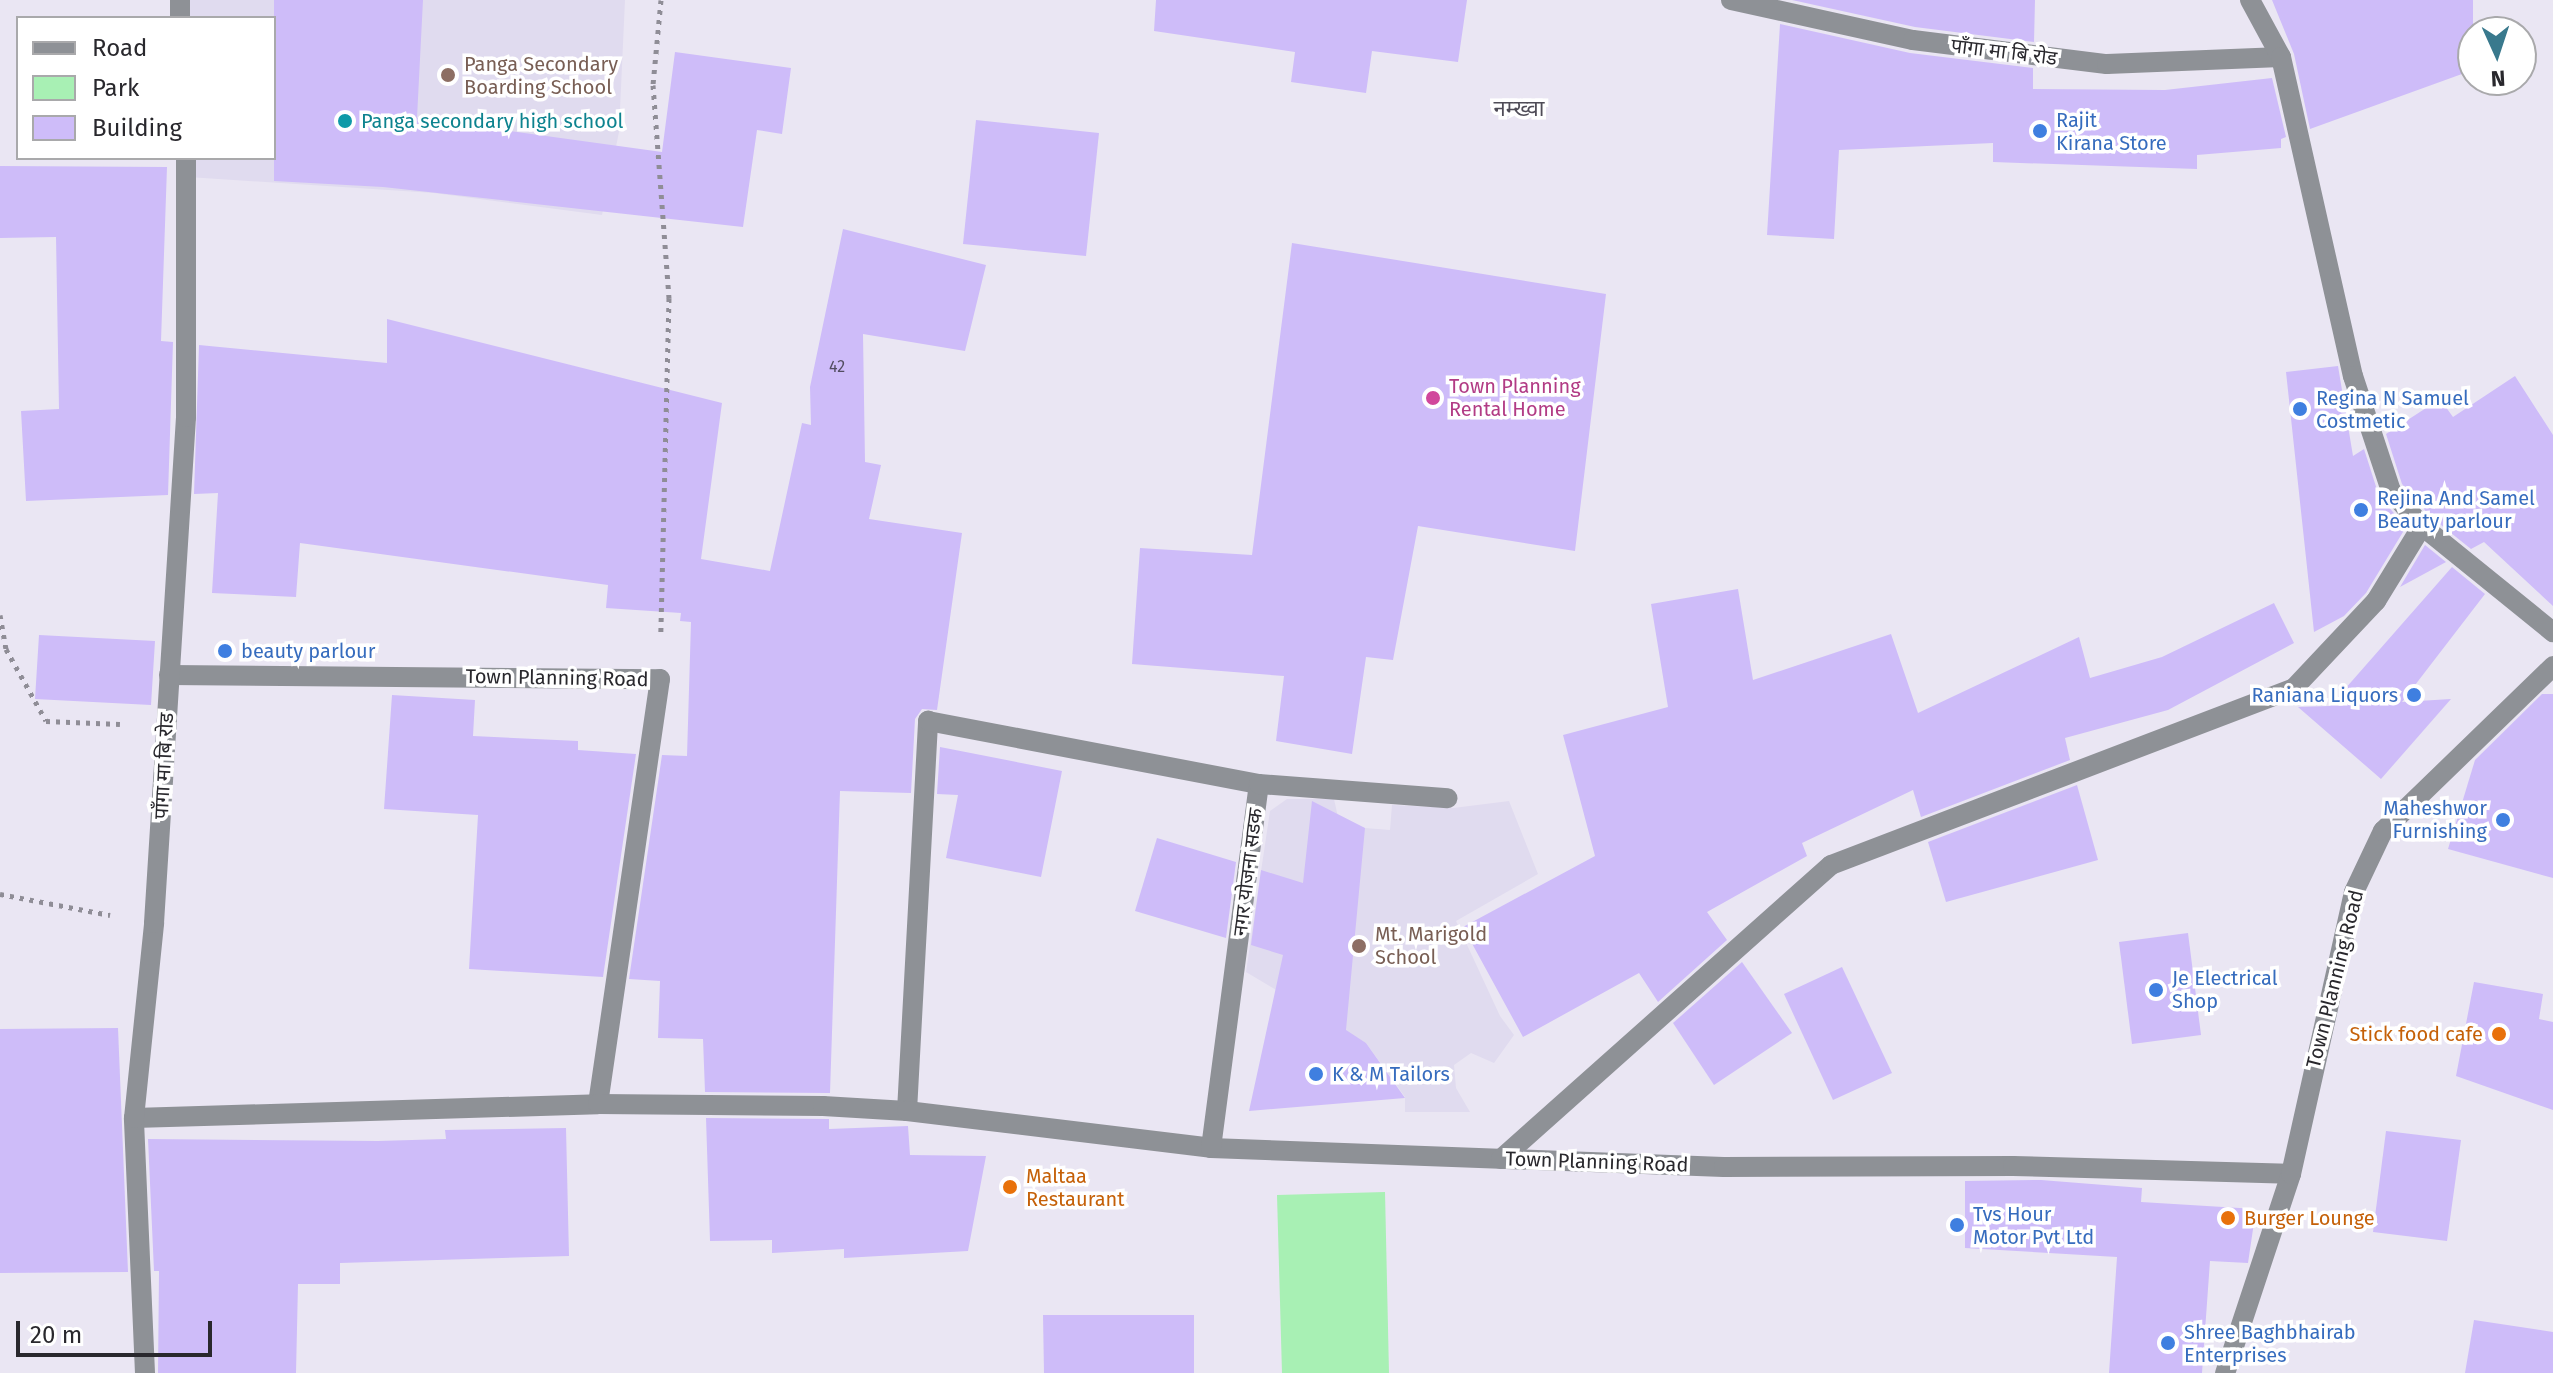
<!DOCTYPE html>
<meta charset="utf-8">
<style>
body{margin:0}
#map{position:relative;width:2553px;height:1373px;overflow:hidden;background:#eae6f3;font-family:"Fira Sans","Noto Sans Devanagari",sans-serif}
div>[style]{position:absolute}
.built>*{inset:0;background:#e0dbef}
.green>*{inset:0;background:#a8f0b4}
.building>*{inset:0;background:#cebcf9}
.path>*{height:5px;margin-top:-2.5px;transform-origin:0;background:repeating-linear-gradient(90deg,#8f8d96 0 4px,transparent 0 10px)}
.minor>*{height:20px;margin:-10px;padding:0 10px;transform-origin:10px;border-radius:10px;background:#8e9196}
.dots>*{width:22px;height:22px;translate:-50% -50%;box-sizing:border-box;border:4px solid #fff;border-radius:50%}
span{translate:-50% -50%;white-space:nowrap;text-align:center;line-height:1.15;-webkit-text-stroke:7px #fff;paint-order:stroke}
.number-label{font-size:16px;color:#524d60}
.number-label span{-webkit-text-stroke-width:0}
.street-label{font-size:20px;color:#29282d}
.education-label{font-size:20px;color:#785e54}
.left{translate:0 -50%;text-align:left}
.shop-label{font-size:20px;color:#366cbe}
.right{translate:-100% -50%;text-align:right}
.culture-label{font-size:20px;color:#0d838f}
.hotel-label{font-size:20px;color:#b23c85}
.food-label{font-size:20px;color:#c56008}
.neighbourhood-label{font-size:22px;color:#4f4c57}
.legend{position:absolute;left:16px;top:16px;width:260px;height:144px;box-sizing:border-box;background:#fff;border:2px solid #a9a9ab;margin:0;padding:10px 14px;list-style:none;font-size:24px;color:#29282d}
.legend li{display:flex;align-items:center;gap:16px;height:40px}
.legend b{width:40px;border:2px solid #a9a9ab}
.north{position:absolute;left:2457px;top:16px;width:80px;height:80px;box-sizing:border-box;background:#fff;border:2px solid #a9a9ab;border-radius:50%;rotate:177deg;font-size:22px;font-weight:700;line-height:32px;text-align:center;color:#29282d}
.north::after{content:'';display:block;margin:auto;width:28px;height:36px;background:#39798d;clip-path:polygon(50% 0,100% 100%,50% 72%,0 100%)}
.scale{position:absolute;left:16px;top:1321px;width:196px;height:36px;box-sizing:border-box;border:4px solid #29282d;border-top:0;padding-left:10px;font-size:24px;line-height:28px;white-space:nowrap;color:#29282d;-webkit-text-stroke:6px #fff;paint-order:stroke}
</style>
<div id="map">
<div class="built">
<i style="clip-path:polygon(187px 0,625px 0,619px 132px,602px 215px,434px 193px,188px 177px,188px 158px,274px 158px,274px 18px,187px 18px)"></i>
<i style="clip-path:polygon(1287px 799px,1334px 799px,1340px 826px,1390px 830px,1392px 805px,1453px 808px,1509px 801px,1538px 874px,1456px 921px,1500px 1016px,1514px 1035px,1494px 1063px,1471px 1053px,1454px 1065px,1456px 1088px,1470px 1112px,1405px 1112px,1405px 1097px,1366px 1043px,1246px 972px,1270px 811px)"></i>
</div>
<div class="green">
<i style="clip-path:polygon(1385px 1192px,1389px 1373px,1282px 1373px,1277px 1195px)"></i>
</div>
<div class="building">
<i style="clip-path:polygon(274px 0,423px 0,417px 118px,662px 152px,675px 52px,791px 68px,782px 134px,757px 130px,743px 227px,383px 187px,274px 181px)"></i>
<i style="clip-path:polygon(1156px 0,1467px 0,1458px 62px,1372px 51px,1366px 93px,1291px 82px,1295px 52px,1154px 31px)"></i>
<i style="clip-path:polygon(1792px 0,2035px 0,2034px 42px,1915px 27px)"></i>
<i style="clip-path:polygon(2272px 0,2473px 0,2473px 70px,2310px 129px,2294px 54px)"></i>
<i style="clip-path:polygon(1780px 24px,1910px 53px,2033px 68px,2033px 89px,2165px 90px,2272px 78px,2286px 137px,2281px 139px,2281px 148px,2197px 155px,2197px 169px,1993px 162px,1993px 143px,1839px 150px,1834px 239px,1767px 235px)"></i>
<i style="clip-path:polygon(976px 120px,1099px 133px,1086px 256px,963px 244px)"></i>
<i style="clip-path:polygon(0 166px,167px 167px,161px 341px,173px 342px,168px 495px,26px 501px,21px 411px,59px 409px,56px 237px,0 238px)"></i>
<i style="clip-path:polygon(843px 229px,986px 265px,965px 351px,863px 334px,865px 462px,881px 465px,869px 519px,962px 533px,937px 710px,922px 709px,915px 719px,911px 793px,840px 791px,830px 1093px,705px 1092px,703px 1039px,658px 1038px,660px 981px,629px 979px,662px 755px,687px 756px,691px 622px,680px 621px,681px 613px,606px 608px,608px 585px,300px 543px,296px 597px,212px 593px,218px 493px,194px 494px,199px 345px,387px 363px,387px 319px,722px 403px,701px 559px,770px 571px,802px 423px,811px 425px,810px 387px)"></i>
<i style="clip-path:polygon(1292px 243px,1606px 294px,1575px 551px,1418px 526px,1393px 660px,1366px 657px,1352px 754px,1276px 741px,1284px 676px,1132px 664px,1140px 548px,1252px 555px)"></i>
<i style="clip-path:polygon(2338px 366px,2353px 456px,2364px 449px,2379px 496px,2406px 527px,2366px 593px,2344px 616px,2314px 632px,2286px 372px)"></i>
<i style="clip-path:polygon(2515px 376px,2553px 435px,2553px 606px,2484px 542px,2471px 549px,2431px 517px,2402px 484px,2386px 434px,2440px 399px,2453px 417px)"></i>
<i style="clip-path:polygon(2425px 545px,2446px 562px,2400px 587px)"></i>
<i style="clip-path:polygon(2452px 567px,2485px 594px,2402px 702px,2451px 699px,2381px 779px,2298px 707px,2330px 706px)"></i>
<i style="clip-path:polygon(1738px 589px,1753px 680px,1891px 634px,1918px 713px,2079px 637px,2090px 678px,2162px 657px,2274px 603px,2294px 643px,2168px 710px,2065px 738px,2070px 760px,1921px 817px,1913px 790px,1802px 843px,1807px 856px,1707px 912px,1727px 940px,1658px 1002px,1639px 973px,1523px 1037px,1463px 927px,1595px 856px,1563px 735px,1668px 707px,1651px 604px)"></i>
<i style="clip-path:polygon(39px 635px,155px 641px,151px 705px,35px 699px)"></i>
<i style="clip-path:polygon(2542px 694px,2553px 694px,2553px 878px,2448px 849px,2475px 760px)"></i>
<i style="clip-path:polygon(392px 695px,475px 700px,473px 736px,578px 741px,578px 750px,636px 754px,603px 977px,469px 969px,478px 815px,384px 809px)"></i>
<i style="clip-path:polygon(940px 747px,1062px 771px,1041px 877px,946px 858px,958px 795px,937px 794px)"></i>
<i style="clip-path:polygon(2077px 785px,2098px 860px,1946px 902px,1928px 842px)"></i>
<i style="clip-path:polygon(1312px 801px,1365px 828px,1346px 1030px,1366px 1043px,1405px 1098px,1249px 1111px,1283px 955px,1251px 945px,1261px 870px,1303px 883px)"></i>
<i style="clip-path:polygon(1157px 838px,1236px 862px,1226px 938px,1135px 911px)"></i>
<i style="clip-path:polygon(2188px 933px,2201px 1035px,2132px 1044px,2119px 942px)"></i>
<i style="clip-path:polygon(1742px 962px,1792px 1033px,1714px 1085px,1673px 1023px)"></i>
<i style="clip-path:polygon(1842px 967px,1892px 1073px,1833px 1100px,1784px 994px)"></i>
<i style="clip-path:polygon(2474px 982px,2543px 994px,2539px 1019px,2553px 1022px,2553px 1110px,2456px 1076px)"></i>
<i style="clip-path:polygon(118px 1028px,128px 1272px,0 1273px,0 1029px)"></i>
<i style="clip-path:polygon(706px 1118px,829px 1119px,829px 1129px,908px 1126px,910px 1155px,986px 1156px,968px 1251px,844px 1258px,844px 1249px,772px 1253px,772px 1240px,710px 1241px)"></i>
<i style="clip-path:polygon(566px 1128px,569px 1256px,340px 1263px,340px 1284px,298px 1284px,296px 1373px,158px 1373px,159px 1271px,154px 1271px,148px 1139px,378px 1141px,446px 1139px,445px 1130px)"></i>
<i style="clip-path:polygon(2386px 1131px,2461px 1140px,2447px 1241px,2373px 1232px)"></i>
<i style="clip-path:polygon(2041px 1180px,2142px 1188px,2141px 1202px,2256px 1209px,2248px 1263px,2210px 1261px,2202px 1373px,2109px 1373px,2117px 1257px,1965px 1248px,1965px 1181px)"></i>
<i style="clip-path:polygon(1043px 1315px,1194px 1315px,1194px 1373px,1044px 1373px)"></i>
<i style="clip-path:polygon(2474px 1320px,2553px 1332px,2553px 1373px,2465px 1373px)"></i>
</div>
<div class="path">
<i style="left:661px;top:0;width:85px;rotate:95.4deg"></i>
<i style="left:653px;top:85px;width:214px;rotate:85.7deg"></i>
<i style="left:669px;top:298px;width:336px;rotate:91.4deg"></i>
<i style="left:0;top:615px;width:35px;rotate:80deg"></i>
<i style="left:6px;top:649px;width:82px;rotate:60.9deg"></i>
<i style="left:46px;top:721px;width:74px;rotate:2.3deg"></i>
<i style="left:0;top:894px;width:112px;rotate:10.8deg"></i>
</div>
<div class="minor">
<i style="left:180px;top:0;width:18px;rotate:90deg"></i>
<i style="left:1731px;top:0;width:186px;rotate:12.4deg"></i>
<i style="left:1913px;top:40px;width:195px;rotate:7.1deg"></i>
<i style="left:2107px;top:64px;width:174px;rotate:-2.3deg"></i>
<i style="left:2250px;top:0;width:65px;rotate:61.5deg"></i>
<i style="left:2281px;top:57px;width:327px;rotate:77.3deg"></i>
<i style="left:2353px;top:376px;width:121px;rotate:71.7deg"></i>
<i style="left:2391px;top:491px;width:47px;rotate:48.5deg"></i>
<i style="left:2422px;top:526px;width:169px;rotate:39deg"></i>
<i style="left:169px;top:675px;width:491px;rotate:0.5deg"></i>
<i style="left:660px;top:679px;width:429px;rotate:98.3deg"></i>
<i style="left:907px;top:1111px;width:391px;rotate:-86.9deg"></i>
<i style="left:928px;top:721px;width:337px;rotate:10.8deg"></i>
<i style="left:134px;top:1118px;width:464px;rotate:-1.7deg"></i>
<i style="left:598px;top:1104px;width:225px;rotate:0.5deg"></i>
<i style="left:823px;top:1106px;width:84px;rotate:3.4deg"></i>
<i style="left:907px;top:1111px;width:306px;rotate:6.9deg"></i>
<i style="left:1211px;top:1148px;width:513px;rotate:2.12deg"></i>
<i style="left:1724px;top:1167px;width:289px;rotate:-0.2deg"></i>
<i style="left:2013px;top:1166px;width:278px;rotate:1.6deg"></i>
<i style="left:2291px;top:1174px;width:210px;rotate:108.3deg"></i>
<i style="left:1211px;top:1148px;width:367px;rotate:-82.5deg"></i>
<i style="left:1259px;top:784px;width:189px;rotate:4.3deg"></i>
<i style="left:1501px;top:1159px;width:442px;rotate:-41.7deg"></i>
<i style="left:1831px;top:865px;width:496px;rotate:-20.9deg"></i>
<i style="left:2294px;top:688px;width:120px;rotate:-46.7deg"></i>
<i style="left:2376px;top:601px;width:88px;rotate:-58.5deg"></i>
<i style="left:2291px;top:1174px;width:289px;rotate:-77.4deg"></i>
<i style="left:2354px;top:892px;width:68px;rotate:-64.6deg"></i>
<i style="left:2383px;top:831px;width:237px;rotate:-44.1deg"></i>
<i style="left:145px;top:1373px;width:255px;rotate:-92.5deg"></i>
<i style="left:134px;top:1118px;width:196px;rotate:-84.1deg"></i>
<i style="left:154px;top:923px;width:507px;rotate:-86.38deg"></i>
<i style="left:186px;top:417px;width:259px;rotate:-90deg"></i>
</div>
<div class="dots">
<i style="left:448px;top:75px;background:#8d6e63"></i>
<i style="left:345px;top:121px;background:#0f9aa8"></i>
<i style="left:2040px;top:131px;background:#3f7fe0"></i>
<i style="left:1433px;top:398px;background:#d1479c"></i>
<i style="left:2300px;top:409px;background:#3f7fe0"></i>
<i style="left:2361px;top:510px;background:#3f7fe0"></i>
<i style="left:225px;top:651px;background:#3f7fe0"></i>
<i style="left:2414px;top:695px;background:#3f7fe0"></i>
<i style="left:2503px;top:820px;background:#3f7fe0"></i>
<i style="left:1359px;top:946px;background:#8d6e63"></i>
<i style="left:2156px;top:990px;background:#3f7fe0"></i>
<i style="left:2499px;top:1034px;background:#e8710a"></i>
<i style="left:1316px;top:1074px;background:#3f7fe0"></i>
<i style="left:1010px;top:1187px;background:#e8710a"></i>
<i style="left:2228px;top:1218px;background:#e8710a"></i>
<i style="left:1957px;top:1225px;background:#3f7fe0"></i>
<i style="left:2168px;top:1343px;background:#3f7fe0"></i>
</div>
<div class="number-label">
<span style="left:837px;top:367px">42</span>
</div>
<div class="street-label">
<span style="left:2004px;top:52px;rotate:7deg">पाँगा मा बि रोड</span>
<span style="left:557px;top:678px;rotate:1deg">Town Planning Road</span>
<span style="left:164px;top:766px;rotate:-87deg">पाँगा मा बि रोड</span>
<span style="left:1248px;top:872px;rotate:-83deg">नगर योजना सडक</span>
<span style="left:2335px;top:979px;rotate:-76deg">Town Planning Road</span>
<span style="left:1597px;top:1162px;rotate:2deg">Town Planning Road</span>
</div>
<div class="education-label">
<span class="left" style="left:464px;top:76px">Panga Secondary<br>Boarding School</span>
<span class="left" style="left:1375px;top:946px">Mt. Marigold<br>School</span>
</div>
<div class="shop-label">
<span class="left" style="left:2056px;top:132px">Rajit<br>Kirana Store</span>
<span class="left" style="left:2316px;top:410px">Regina N Samuel<br>Costmetic</span>
<span class="left" style="left:2377px;top:510px">Rejina And Samel<br>Beauty parlour</span>
<span class="left" style="left:241px;top:651px">beauty parlour</span>
<span class="right" style="left:2398px;top:695px">Raniana Liquors</span>
<span class="right" style="left:2487px;top:820px">Maheshwor<br>Furnishing</span>
<span class="left" style="left:2172px;top:990px">Je Electrical<br>Shop</span>
<span class="left" style="left:1332px;top:1074px">K &amp; M Tailors</span>
<span class="left" style="left:1973px;top:1226px">Tvs Hour<br>Motor Pvt Ltd</span>
<span class="left" style="left:2184px;top:1344px">Shree Baghbhairab<br>Enterprises</span>
</div>
<div class="culture-label">
<span class="left" style="left:361px;top:121px">Panga secondary high school</span>
</div>
<div class="hotel-label">
<span class="left" style="left:1449px;top:398px">Town Planning<br>Rental Home</span>
</div>
<div class="food-label">
<span class="right" style="left:2483px;top:1034px">Stick food cafe</span>
<span class="left" style="left:1026px;top:1188px">Maltaa<br>Restaurant</span>
<span class="left" style="left:2244px;top:1218px">Burger Lounge</span>
</div>
<div class="neighbourhood-label">
<span style="left:1519px;top:109px">नम्ख्वा</span>
</div>
<ul class="legend">
<li><b style="height:10px;background:#8e9196"></b>Road</li>
<li><b style="height:22px;background:#a8f0b4"></b>Park</li>
<li><b style="height:22px;background:#cebcf9"></b>Building</li>
</ul>
<div class="north">N</div>
<div class="scale">20 m</div>
</div>
